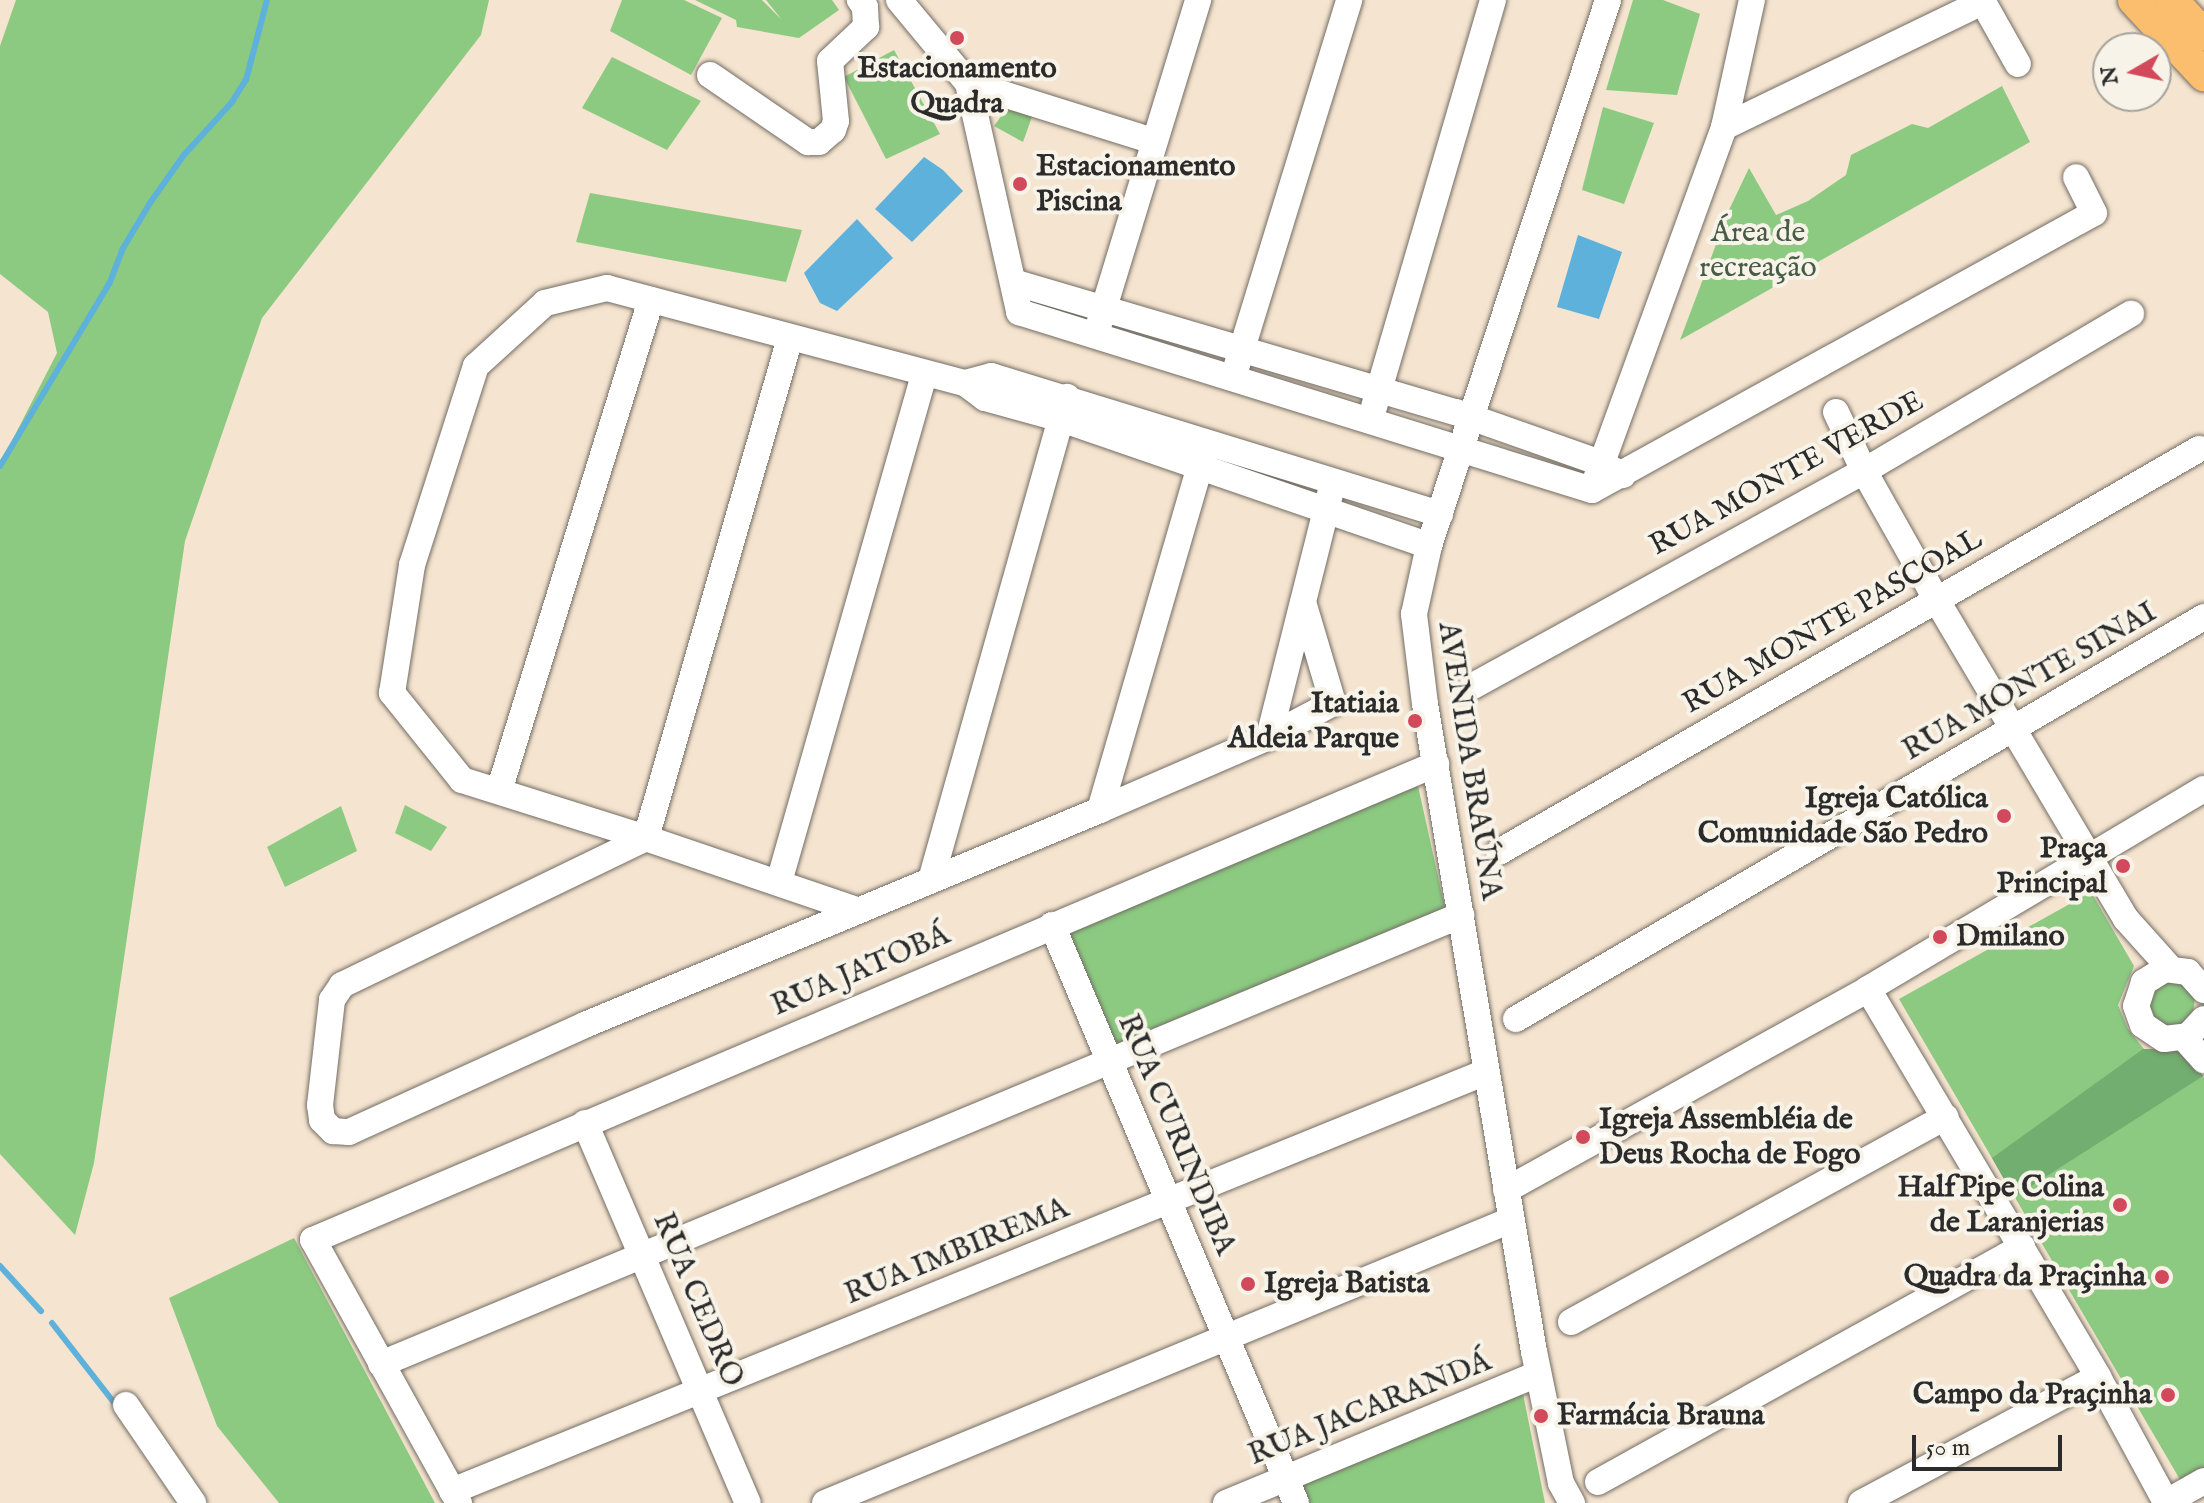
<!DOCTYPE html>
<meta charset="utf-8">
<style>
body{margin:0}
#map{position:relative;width:2204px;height:1503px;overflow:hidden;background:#f5e4cf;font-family:"IM FELL English",serif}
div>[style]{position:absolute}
.green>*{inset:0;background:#8cca81}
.forest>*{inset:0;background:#71ae6f}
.water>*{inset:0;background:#5eb1da}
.stream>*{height:6px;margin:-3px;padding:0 3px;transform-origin:3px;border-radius:3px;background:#5eb1da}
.roads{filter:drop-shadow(0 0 2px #726c64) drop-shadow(0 0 2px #726c64)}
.minor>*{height:26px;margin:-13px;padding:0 13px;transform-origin:13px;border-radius:13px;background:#fff}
.major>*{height:32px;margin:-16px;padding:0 16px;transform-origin:16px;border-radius:16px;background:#fbbd6e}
.dots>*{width:22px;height:22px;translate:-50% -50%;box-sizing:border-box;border:4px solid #f7f3e8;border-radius:50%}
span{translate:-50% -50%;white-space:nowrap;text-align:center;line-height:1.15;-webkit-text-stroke:8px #f7f3e8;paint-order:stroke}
.poi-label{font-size:30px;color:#2b2b2b;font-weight:700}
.left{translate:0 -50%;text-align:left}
.right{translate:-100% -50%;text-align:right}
.park-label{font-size:30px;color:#485b45}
.street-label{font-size:30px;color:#2b2b2b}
.north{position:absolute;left:2092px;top:32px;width:80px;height:80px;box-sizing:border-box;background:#f7f3e8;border:2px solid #a5a39c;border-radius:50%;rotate:261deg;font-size:22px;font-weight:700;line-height:32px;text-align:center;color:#2b2b2b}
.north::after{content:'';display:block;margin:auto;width:28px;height:36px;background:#d1495b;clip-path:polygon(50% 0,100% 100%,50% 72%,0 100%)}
.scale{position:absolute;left:1912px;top:1435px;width:150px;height:36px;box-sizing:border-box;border:4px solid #2b2b2b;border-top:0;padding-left:10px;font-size:24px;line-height:28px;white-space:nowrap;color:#2b2b2b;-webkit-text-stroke:6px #f7f3e8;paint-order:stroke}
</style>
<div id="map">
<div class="green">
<i style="clip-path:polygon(16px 0,489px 0,481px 35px,262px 318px,185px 541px,94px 1163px,75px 1235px,0 1154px,0 464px,57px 353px,48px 312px,0 274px,0 46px)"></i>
<i style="clip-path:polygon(622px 0,684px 0,722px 18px,691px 75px,610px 31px)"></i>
<i style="clip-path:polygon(695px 0,762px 0,782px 20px,766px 0,832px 0,839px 10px,799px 38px,737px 27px,736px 20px)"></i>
<i style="clip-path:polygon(1633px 0,1663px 0,1700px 14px,1677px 95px,1606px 90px)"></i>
<i style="clip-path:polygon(894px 50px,940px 134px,886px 159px,844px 77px)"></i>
<i style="clip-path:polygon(612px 57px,701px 101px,667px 150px,582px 108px)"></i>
<i style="clip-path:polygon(2002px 86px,2030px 142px,1680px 340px,1729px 210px,1749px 168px,1776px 215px,1808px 201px,1846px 175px,1851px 155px,1912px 124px,1928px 128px)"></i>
<i style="clip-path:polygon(1603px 107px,1654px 123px,1624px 204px,1582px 190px)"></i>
<i style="clip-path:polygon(1007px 108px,1033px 114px,1023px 142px,994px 126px)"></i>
<i style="clip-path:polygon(590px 193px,802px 230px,786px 282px,576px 242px)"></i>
<i style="clip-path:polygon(1418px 786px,1445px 908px,1116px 1044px,1067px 931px)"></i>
<i style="clip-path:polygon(405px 805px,447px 827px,431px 851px,395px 833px)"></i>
<i style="clip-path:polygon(341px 806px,357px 851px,285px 887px,267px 847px)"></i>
<i style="clip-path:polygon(2091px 892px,2134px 966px,2118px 1005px,2128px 1029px,2144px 1049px,2188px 1050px,2204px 1078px,2204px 1470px,2182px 1483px,1899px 999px)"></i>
<i style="clip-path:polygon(2178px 978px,2195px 997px,2193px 1015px,2181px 1028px,2154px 1025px,2144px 995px,2148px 988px)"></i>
<i style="clip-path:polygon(294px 1238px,435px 1503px,279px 1503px,217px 1426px,169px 1298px)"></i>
<i style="clip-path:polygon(1523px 1394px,1545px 1503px,1308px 1503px,1300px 1485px)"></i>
</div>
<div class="forest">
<i style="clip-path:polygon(2143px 1049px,2188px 1050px,2203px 1076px,2014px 1197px,1992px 1158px)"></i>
</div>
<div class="water">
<i style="clip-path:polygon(924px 157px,943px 170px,963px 191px,912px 242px,875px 209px)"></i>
<i style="clip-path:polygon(857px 219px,893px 258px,837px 311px,820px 303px,804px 273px)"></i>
<i style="clip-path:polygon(1578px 235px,1622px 252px,1599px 319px,1557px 307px)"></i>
</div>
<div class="stream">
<i style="left:0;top:466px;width:214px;rotate:-59.1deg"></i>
<i style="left:110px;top:282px;width:34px;rotate:-69deg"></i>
<i style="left:122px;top:250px;width:55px;rotate:-59.2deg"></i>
<i style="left:150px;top:203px;width:59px;rotate:-54.7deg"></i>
<i style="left:184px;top:155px;width:72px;rotate:-47.8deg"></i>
<i style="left:232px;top:102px;width:26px;rotate:-58deg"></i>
<i style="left:246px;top:80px;width:83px;rotate:-75.3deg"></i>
<i style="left:0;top:1266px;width:61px;rotate:47.7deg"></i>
<i style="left:52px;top:1323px;width:103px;rotate:52.1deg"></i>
</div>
<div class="roads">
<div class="minor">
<i style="left:899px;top:0;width:108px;rotate:50.3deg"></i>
<i style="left:968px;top:83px;width:235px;rotate:77.4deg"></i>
<i style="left:1019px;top:312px;width:600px;rotate:17.26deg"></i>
<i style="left:1592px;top:490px;width:573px;rotate:-28.89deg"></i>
<i style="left:2094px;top:213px;width:40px;rotate:-116.6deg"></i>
<i style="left:710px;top:75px;width:119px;rotate:34.4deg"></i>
<i style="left:808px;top:142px;width:11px"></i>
<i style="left:819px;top:142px;width:18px;rotate:-41deg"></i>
<i style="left:833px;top:130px;width:9px;rotate:-72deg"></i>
<i style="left:836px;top:121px;width:60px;rotate:-95.7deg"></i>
<i style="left:830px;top:61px;width:50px;rotate:-43.4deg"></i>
<i style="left:866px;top:27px;width:20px;rotate:-93deg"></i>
<i style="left:865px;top:7px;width:9px;rotate:-126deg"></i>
<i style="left:968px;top:83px;width:194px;rotate:17.4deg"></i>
<i style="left:1724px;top:127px;width:288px;rotate:-25.8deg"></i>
<i style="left:1983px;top:2px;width:71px;rotate:60.6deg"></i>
<i style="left:1013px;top:282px;width:462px;rotate:16.4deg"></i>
<i style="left:1456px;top:412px;width:154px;rotate:19.4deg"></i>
<i style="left:1601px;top:463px;width:25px;rotate:29deg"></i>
<i style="left:1100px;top:321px;width:336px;rotate:-73deg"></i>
<i style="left:790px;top:338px;width:520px;rotate:106.07deg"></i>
<i style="left:646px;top:838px;width:193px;rotate:-162.5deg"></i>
<i style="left:462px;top:780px;width:112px;rotate:-128.8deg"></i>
<i style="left:392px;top:693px;width:130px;rotate:-81.1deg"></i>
<i style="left:412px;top:565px;width:209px;rotate:-72.2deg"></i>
<i style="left:476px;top:366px;width:93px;rotate:-42.4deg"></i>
<i style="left:545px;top:303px;width:64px;rotate:-13.6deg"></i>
<i style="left:607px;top:288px;width:370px;rotate:14.9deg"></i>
<i style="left:965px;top:383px;width:25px;rotate:37deg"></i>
<i style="left:985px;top:398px;width:79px;rotate:15.4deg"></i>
<i style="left:1061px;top:419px;width:389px;rotate:19deg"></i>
<i style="left:1237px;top:365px;width:382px;rotate:-72.9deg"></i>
<i style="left:965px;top:383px;width:27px;rotate:-15deg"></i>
<i style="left:991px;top:376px;width:470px;rotate:17.1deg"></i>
<i style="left:1374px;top:407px;width:424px;rotate:-73.7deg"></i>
<i style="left:1836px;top:412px;width:65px;rotate:64.6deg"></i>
<i style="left:1864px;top:471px;width:147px;rotate:60.6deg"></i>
<i style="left:1936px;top:599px;width:300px;rotate:59.3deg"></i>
<i style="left:2089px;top:857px;width:72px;rotate:59.2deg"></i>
<i style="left:2126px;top:919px;width:66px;rotate:48.1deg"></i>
<i style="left:1596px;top:479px;width:375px;rotate:-70deg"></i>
<i style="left:1724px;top:127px;width:130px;rotate:-77.6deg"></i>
<i style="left:1473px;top:686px;width:446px;rotate:-28.8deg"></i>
<i style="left:1864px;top:471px;width:310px;rotate:-30.5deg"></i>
<i style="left:1269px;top:737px;width:72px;rotate:-28deg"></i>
<i style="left:1333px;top:703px;width:105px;rotate:-106.5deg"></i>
<i style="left:499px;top:791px;width:514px;rotate:-72.8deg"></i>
<i style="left:1100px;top:810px;width:372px;rotate:-73.8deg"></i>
<i style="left:1499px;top:852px;width:808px;rotate:-29.93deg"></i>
<i style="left:931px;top:880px;width:502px;rotate:-74.27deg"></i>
<i style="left:779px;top:882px;width:527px;rotate:-74.04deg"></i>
<i style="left:857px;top:910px;width:223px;rotate:-161.2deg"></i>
<i style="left:646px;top:838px;width:338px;rotate:154.2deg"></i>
<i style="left:342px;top:985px;width:18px;rotate:124deg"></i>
<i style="left:332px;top:1000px;width:106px;rotate:96.5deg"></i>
<i style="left:320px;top:1105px;width:15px;rotate:82deg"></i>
<i style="left:322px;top:1120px;width:16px;rotate:45deg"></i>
<i style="left:333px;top:1131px;width:16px;rotate:4deg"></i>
<i style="left:349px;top:1132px;width:261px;rotate:-24.4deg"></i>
<i style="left:587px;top:1024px;width:556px;rotate:-22.64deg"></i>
<i style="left:1100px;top:810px;width:184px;rotate:-23.4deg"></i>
<i style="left:1269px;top:737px;width:263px;rotate:-75.9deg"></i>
<i style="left:1052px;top:925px;width:627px;rotate:67.11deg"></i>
<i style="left:1868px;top:989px;width:451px;rotate:59.3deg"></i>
<i style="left:2098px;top:1377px;width:142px;rotate:61.5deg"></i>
<i style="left:2204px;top:990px;width:24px;rotate:-132deg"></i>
<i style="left:2188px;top:972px;width:23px;rotate:-173deg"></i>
<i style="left:2165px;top:969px;width:25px;rotate:148deg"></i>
<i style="left:2144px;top:982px;width:25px;rotate:108deg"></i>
<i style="left:2136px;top:1006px;width:20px;rotate:70deg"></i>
<i style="left:2143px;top:1025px;width:25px;rotate:34deg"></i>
<i style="left:2164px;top:1039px;width:24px;rotate:-7deg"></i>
<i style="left:2188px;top:1036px;width:23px;rotate:-47deg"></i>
<i style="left:1516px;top:1019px;width:797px;rotate:-30.3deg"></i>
<i style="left:2184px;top:1038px;width:30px;rotate:48deg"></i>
<i style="left:585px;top:1123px;width:413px;rotate:66.8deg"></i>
<i style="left:1506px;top:1190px;width:414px;rotate:-29deg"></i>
<i style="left:1868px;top:989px;width:391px;rotate:-30.8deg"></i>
<i style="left:1571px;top:1322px;width:427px;rotate:-28.7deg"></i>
<i style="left:381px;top:1364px;width:1170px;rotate:-22.57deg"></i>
<i style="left:126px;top:1405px;width:119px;rotate:55.6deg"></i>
<i style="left:1598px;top:1482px;width:485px;rotate:-29deg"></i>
<i style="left:452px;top:1491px;width:1116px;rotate:-22.06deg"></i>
<i style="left:459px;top:1503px;width:301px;rotate:-119deg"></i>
<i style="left:313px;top:1240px;width:1220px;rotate:-22.97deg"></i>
<i style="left:825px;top:1503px;width:742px;rotate:-22.42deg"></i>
<i style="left:1226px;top:1503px;width:338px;rotate:-22.5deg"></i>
<i style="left:1572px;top:1503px;width:23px;rotate:-119deg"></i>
<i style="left:1561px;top:1483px;width:134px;rotate:-101.6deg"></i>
<i style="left:1534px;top:1352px;width:657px;rotate:-99.55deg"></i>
<i style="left:1425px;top:704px;width:91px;rotate:-97deg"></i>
<i style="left:1414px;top:614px;width:70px;rotate:-77.6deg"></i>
<i style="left:1429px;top:546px;width:575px;rotate:-71.85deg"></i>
<i style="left:1861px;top:1503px;width:268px;rotate:-28deg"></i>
<i style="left:2165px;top:1503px;width:45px;rotate:-29.4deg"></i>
</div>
<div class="major">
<i style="left:2134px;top:0;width:103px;rotate:47deg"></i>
<i style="left:2172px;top:0;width:47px;rotate:47.6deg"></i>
</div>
</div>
<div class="dots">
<i style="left:957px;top:38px;background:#d1495b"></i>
<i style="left:1020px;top:184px;background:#d1495b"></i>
<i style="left:1415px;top:721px;background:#d1495b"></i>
<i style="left:2004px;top:816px;background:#d1495b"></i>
<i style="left:2123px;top:866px;background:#d1495b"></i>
<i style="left:1940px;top:937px;background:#d1495b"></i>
<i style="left:1583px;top:1137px;background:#d1495b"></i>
<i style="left:2120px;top:1205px;background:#d1495b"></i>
<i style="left:2162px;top:1277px;background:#d1495b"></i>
<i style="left:1248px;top:1284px;background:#d1495b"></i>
<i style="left:2168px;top:1395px;background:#d1495b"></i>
<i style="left:1541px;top:1416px;background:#d1495b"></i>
</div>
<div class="poi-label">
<span style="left:957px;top:86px">Estacionamento<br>Quadra</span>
<span class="left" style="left:1036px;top:184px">Estacionamento<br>Piscina</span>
<span class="right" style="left:1399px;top:721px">Itatiaia<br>Aldeia Parque</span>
<span class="right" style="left:1988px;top:816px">Igreja Católica<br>Comunidade São Pedro</span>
<span class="right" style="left:2107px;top:866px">Praça<br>Principal</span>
<span class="left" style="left:1956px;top:937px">Dmilano</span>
<span class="left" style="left:1599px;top:1137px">Igreja Assembléia de<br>Deus Rocha de Fogo</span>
<span class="right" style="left:2104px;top:1205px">HalfPipe Colina<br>de Laranjerias</span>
<span class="right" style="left:2146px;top:1277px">Quadra da Praçinha</span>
<span class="left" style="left:1264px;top:1284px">Igreja Batista</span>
<span class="right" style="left:2152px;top:1395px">Campo da Praçinha</span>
<span class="left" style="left:1557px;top:1416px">Farmácia Brauna</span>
</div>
<div class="park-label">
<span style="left:1758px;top:250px">Área de<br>recreação</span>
</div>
<div class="street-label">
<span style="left:1787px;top:474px;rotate:-29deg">RUA MONTE VERDE</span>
<span style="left:1833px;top:622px;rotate:-30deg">RUA MONTE PASCOAL</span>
<span style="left:2030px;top:682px;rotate:-30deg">RUA MONTE SINAI</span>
<span style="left:1469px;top:761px;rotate:81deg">AVENIDA BRAÚNA</span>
<span style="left:861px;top:971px;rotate:-23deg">RUA JATOBÁ</span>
<span style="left:1176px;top:1135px;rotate:67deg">RUA CURINDIBA</span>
<span style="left:957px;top:1252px;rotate:-22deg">RUA IMBIREMA</span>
<span style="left:697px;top:1300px;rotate:67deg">RUA CEDRO</span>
<span style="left:1370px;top:1409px;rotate:-22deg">RUA JACARANDÁ</span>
</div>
<div class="north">N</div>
<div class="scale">50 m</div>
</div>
